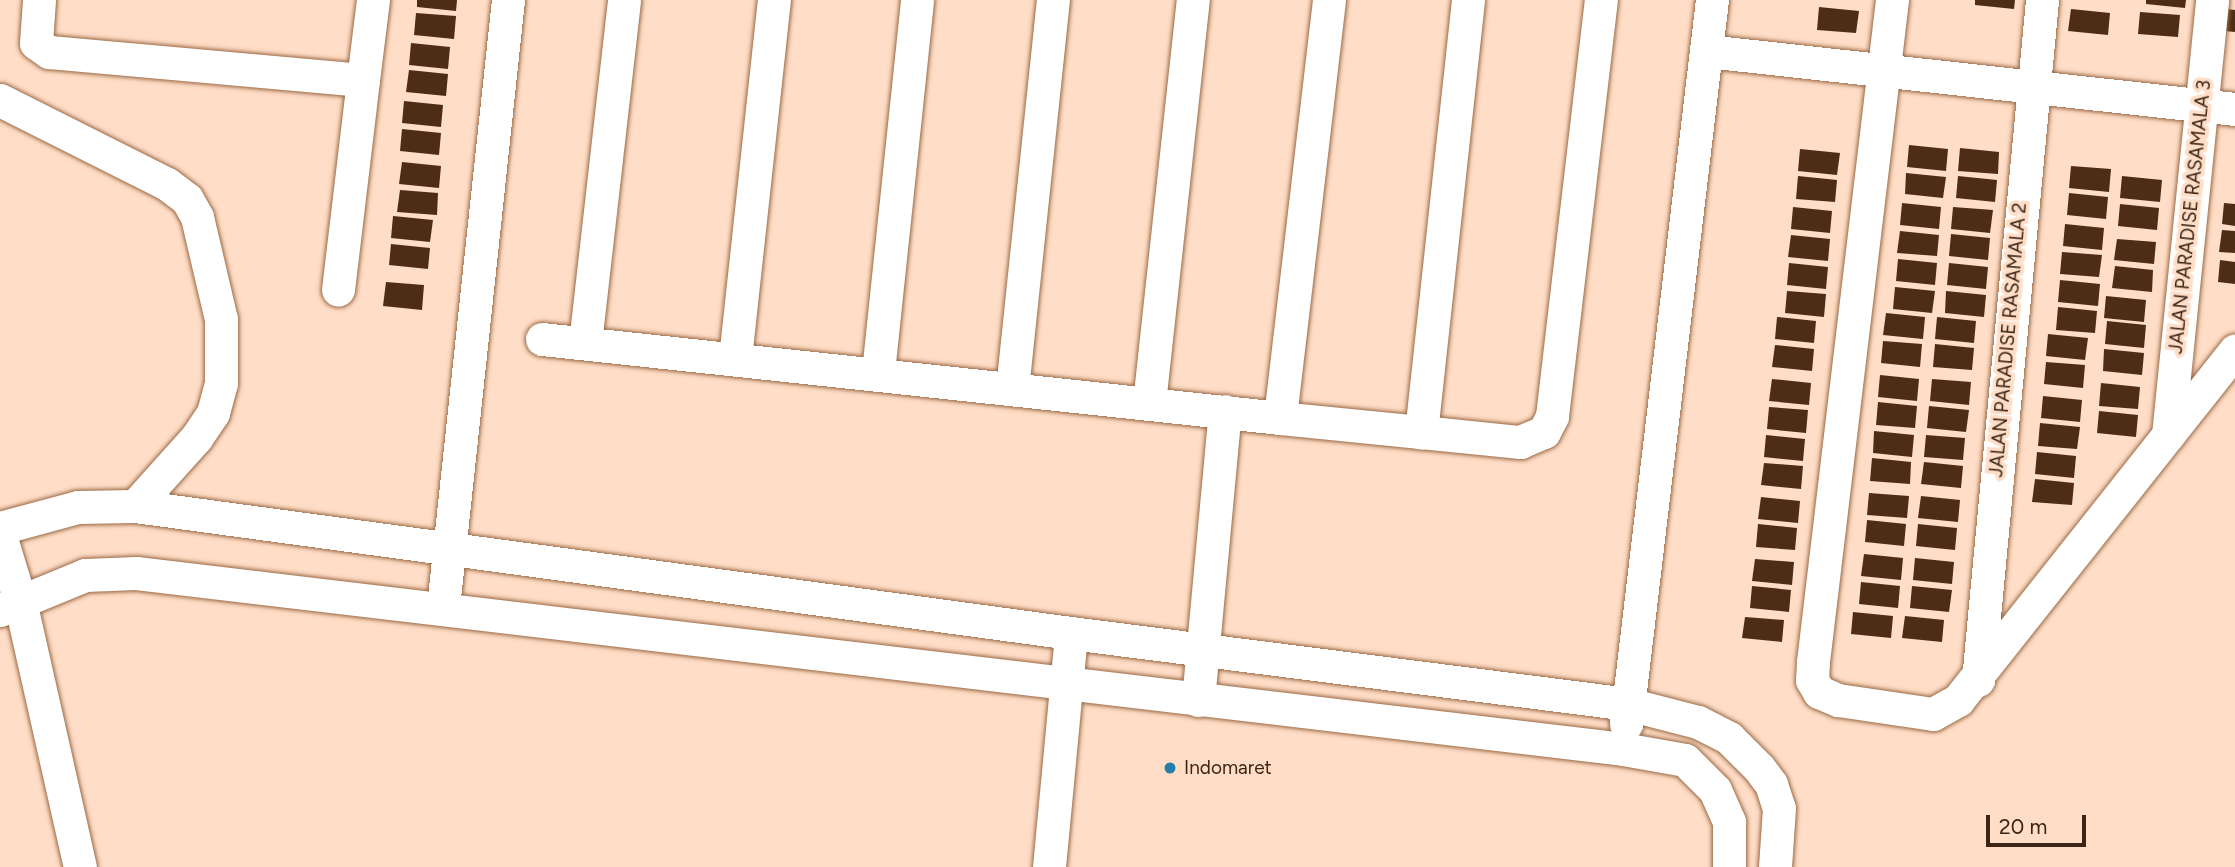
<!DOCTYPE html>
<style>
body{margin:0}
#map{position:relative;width:2235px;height:867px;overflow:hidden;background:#ffddc6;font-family:Figtree,sans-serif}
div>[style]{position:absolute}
.building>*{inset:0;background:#4d2d15}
.roads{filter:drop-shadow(0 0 2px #9a6944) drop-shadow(0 0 2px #9a6944)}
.minor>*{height:33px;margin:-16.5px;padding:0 16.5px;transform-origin:16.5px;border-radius:16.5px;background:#fff}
.dots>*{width:19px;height:19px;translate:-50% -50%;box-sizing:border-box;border:4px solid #ffddc6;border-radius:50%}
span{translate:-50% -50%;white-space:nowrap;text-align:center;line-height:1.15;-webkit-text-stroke:7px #ffddc6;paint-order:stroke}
.street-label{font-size:19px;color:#3a2516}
.poi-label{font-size:19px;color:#3a2516}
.left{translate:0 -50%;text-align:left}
.scale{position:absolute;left:1986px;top:815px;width:100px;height:32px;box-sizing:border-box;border:4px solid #3a2516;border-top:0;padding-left:9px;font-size:21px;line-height:24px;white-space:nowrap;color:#3a2516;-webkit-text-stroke:5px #ffddc6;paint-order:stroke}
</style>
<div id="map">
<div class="building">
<i style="clip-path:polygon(417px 0,457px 0,456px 11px,417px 7px)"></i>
<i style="clip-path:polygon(1975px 0,2015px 0,2014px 9px,1975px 5px)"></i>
<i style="clip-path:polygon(2146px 0,2186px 0,2185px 8px,2146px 4px)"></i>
<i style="clip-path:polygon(1819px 7px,1859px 11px,1856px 33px,1817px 30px)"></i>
<i style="clip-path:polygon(2071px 9px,2110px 13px,2108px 35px,2068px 31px)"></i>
<i style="clip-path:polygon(2227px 9px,2235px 10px,2235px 32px,2225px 31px)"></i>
<i style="clip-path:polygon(2140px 12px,2180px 15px,2178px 37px,2138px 34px)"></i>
<i style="clip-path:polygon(416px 13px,456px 16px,454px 39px,414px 35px)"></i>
<i style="clip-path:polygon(411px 43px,450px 47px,448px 69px,409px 65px)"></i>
<i style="clip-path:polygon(409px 70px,448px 74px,446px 96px,406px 92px)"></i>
<i style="clip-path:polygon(404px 101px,443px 105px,441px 127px,402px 123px)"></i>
<i style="clip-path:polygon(402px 129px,441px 133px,439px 155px,400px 151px)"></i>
<i style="clip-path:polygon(1909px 145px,1948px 149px,1946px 171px,1907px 167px)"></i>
<i style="clip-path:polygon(1960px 148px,1999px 152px,1998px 174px,1958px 171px)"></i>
<i style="clip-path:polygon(1800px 149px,1840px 153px,1837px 175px,1798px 171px)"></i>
<i style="clip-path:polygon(402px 162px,441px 166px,439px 188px,399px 184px)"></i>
<i style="clip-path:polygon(2071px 166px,2111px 169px,2109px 192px,2069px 188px)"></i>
<i style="clip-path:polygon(1906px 173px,1946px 177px,1943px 198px,1905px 194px)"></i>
<i style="clip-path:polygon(1798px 176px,1837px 180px,1835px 202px,1796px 199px)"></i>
<i style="clip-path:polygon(1958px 176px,1997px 180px,1995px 202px,1956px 198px)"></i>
<i style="clip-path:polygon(2122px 176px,2162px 180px,2160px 202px,2120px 198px)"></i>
<i style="clip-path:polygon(400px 190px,438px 193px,437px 215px,397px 212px)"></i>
<i style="clip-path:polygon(2069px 193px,2108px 197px,2106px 219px,2067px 215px)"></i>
<i style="clip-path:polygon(1902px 203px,1941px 207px,1939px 229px,1900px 225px)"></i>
<i style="clip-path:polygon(2224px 203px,2235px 204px,2235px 226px,2222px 224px)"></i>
<i style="clip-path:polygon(2120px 204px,2159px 208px,2157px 230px,2118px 226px)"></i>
<i style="clip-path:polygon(1793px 207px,1832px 211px,1830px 233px,1791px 229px)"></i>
<i style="clip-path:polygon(1953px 207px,1993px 210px,1990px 233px,1951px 229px)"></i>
<i style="clip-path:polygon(393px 216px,433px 220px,430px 242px,391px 238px)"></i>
<i style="clip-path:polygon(2065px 224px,2104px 228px,2102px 250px,2063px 246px)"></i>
<i style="clip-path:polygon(2222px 230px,2235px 231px,2235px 253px,2219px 252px)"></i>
<i style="clip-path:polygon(1900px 231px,1939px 235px,1937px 256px,1897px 253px)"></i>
<i style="clip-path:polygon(1951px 234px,1990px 238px,1988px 260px,1949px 256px)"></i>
<i style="clip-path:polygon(1791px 235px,1830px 239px,1828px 261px,1788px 257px)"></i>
<i style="clip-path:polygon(2117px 239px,2156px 242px,2154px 264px,2114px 260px)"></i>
<i style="clip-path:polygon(391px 244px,430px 248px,428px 269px,389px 265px)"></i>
<i style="clip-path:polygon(2062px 252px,2102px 255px,2099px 277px,2060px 274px)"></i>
<i style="clip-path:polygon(1898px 259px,1937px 263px,1935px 285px,1896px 281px)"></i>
<i style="clip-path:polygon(2220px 260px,2235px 262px,2235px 284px,2218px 282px)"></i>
<i style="clip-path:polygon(1789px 263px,1828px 267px,1826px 289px,1787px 285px)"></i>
<i style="clip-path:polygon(1949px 263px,1988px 267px,1986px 289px,1947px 285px)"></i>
<i style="clip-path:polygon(2115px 266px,2153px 270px,2152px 292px,2112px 288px)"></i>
<i style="clip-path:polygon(2060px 280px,2100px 284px,2098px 306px,2058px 302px)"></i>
<i style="clip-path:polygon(386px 282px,424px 285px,422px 310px,383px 306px)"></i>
<i style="clip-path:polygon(1895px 287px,1935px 291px,1932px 313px,1893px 309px)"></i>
<i style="clip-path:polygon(1787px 291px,1826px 294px,1824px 317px,1785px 313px)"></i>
<i style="clip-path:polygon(1946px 291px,1986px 295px,1984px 317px,1945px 313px)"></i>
<i style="clip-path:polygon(2106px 296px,2146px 300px,2144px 322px,2104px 318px)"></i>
<i style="clip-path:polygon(2058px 307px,2097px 311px,2095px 333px,2056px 330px)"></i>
<i style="clip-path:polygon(1886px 313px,1925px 317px,1923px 339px,1883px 335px)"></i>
<i style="clip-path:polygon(1777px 317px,1816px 321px,1814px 343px,1775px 339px)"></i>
<i style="clip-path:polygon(1937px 317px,1976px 321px,1974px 343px,1935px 339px)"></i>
<i style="clip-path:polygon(2107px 321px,2146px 325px,2144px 348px,2105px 344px)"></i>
<i style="clip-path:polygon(2048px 334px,2088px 338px,2085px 360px,2046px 356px)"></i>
<i style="clip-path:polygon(1883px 341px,1922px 344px,1920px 367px,1881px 363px)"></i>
<i style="clip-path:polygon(1935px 344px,1974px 348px,1972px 370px,1933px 367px)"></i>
<i style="clip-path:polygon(1775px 345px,1814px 349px,1812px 371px,1772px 367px)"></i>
<i style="clip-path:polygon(2104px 349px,2144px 353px,2142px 375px,2103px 371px)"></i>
<i style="clip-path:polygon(2046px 362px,2085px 365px,2083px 388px,2044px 384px)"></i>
<i style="clip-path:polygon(1880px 375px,1919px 379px,1917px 401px,1878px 397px)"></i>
<i style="clip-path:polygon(1772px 379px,1811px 383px,1809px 405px,1769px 401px)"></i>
<i style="clip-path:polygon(1932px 379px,1971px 382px,1969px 405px,1930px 401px)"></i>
<i style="clip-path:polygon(2101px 383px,2140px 387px,2138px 409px,2099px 406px)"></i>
<i style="clip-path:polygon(2043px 396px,2082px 400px,2080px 422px,2041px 418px)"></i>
<i style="clip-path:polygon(1878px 402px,1917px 406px,1915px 428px,1876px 425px)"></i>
<i style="clip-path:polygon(1929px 406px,1969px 410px,1966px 432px,1927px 428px)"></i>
<i style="clip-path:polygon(1769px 407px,1808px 410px,1806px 433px,1767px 429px)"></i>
<i style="clip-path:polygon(2099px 411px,2138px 415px,2136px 437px,2097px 433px)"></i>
<i style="clip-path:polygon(2040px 423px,2080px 427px,2077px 449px,2038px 446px)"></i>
<i style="clip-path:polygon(1874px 431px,1914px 435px,1912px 457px,1873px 453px)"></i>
<i style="clip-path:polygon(1766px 435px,1805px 439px,1803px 461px,1764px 457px)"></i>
<i style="clip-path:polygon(1926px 435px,1965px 438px,1963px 460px,1924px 457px)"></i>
<i style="clip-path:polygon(2037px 452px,2076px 456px,2074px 478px,2035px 474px)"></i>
<i style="clip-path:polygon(1872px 458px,1911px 462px,1910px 484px,1870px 481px)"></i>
<i style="clip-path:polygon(1924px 462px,1963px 466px,1961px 488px,1921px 484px)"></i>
<i style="clip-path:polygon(1764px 463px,1803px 466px,1801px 489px,1761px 485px)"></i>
<i style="clip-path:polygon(2035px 479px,2074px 483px,2072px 505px,2032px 502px)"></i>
<i style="clip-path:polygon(1869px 493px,1909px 496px,1907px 518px,1867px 515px)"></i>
<i style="clip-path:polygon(1921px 496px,1960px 500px,1958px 522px,1918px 518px)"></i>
<i style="clip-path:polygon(1761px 497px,1800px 501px,1798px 523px,1758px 519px)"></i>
<i style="clip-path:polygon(1867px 520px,1906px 524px,1904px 546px,1865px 542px)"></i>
<i style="clip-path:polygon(1758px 524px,1797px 528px,1795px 550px,1756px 547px)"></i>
<i style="clip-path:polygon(1918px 524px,1957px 528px,1955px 550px,1916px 546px)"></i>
<i style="clip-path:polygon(1864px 554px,1903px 558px,1901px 580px,1861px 576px)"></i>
<i style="clip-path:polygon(1915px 558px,1954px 562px,1952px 584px,1913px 580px)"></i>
<i style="clip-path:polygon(1755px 559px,1794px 562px,1792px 585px,1752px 581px)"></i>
<i style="clip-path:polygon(1861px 582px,1900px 586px,1898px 608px,1859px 604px)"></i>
<i style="clip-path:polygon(1752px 586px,1791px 590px,1789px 612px,1750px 608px)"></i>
<i style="clip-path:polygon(1912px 586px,1952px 590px,1949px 612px,1910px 608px)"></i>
<i style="clip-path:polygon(1853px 612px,1893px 616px,1891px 638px,1851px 634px)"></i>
<i style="clip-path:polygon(1905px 616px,1944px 620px,1942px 642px,1902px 638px)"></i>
<i style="clip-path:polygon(1745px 617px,1784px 620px,1782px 642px,1742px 638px)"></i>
</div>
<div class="roads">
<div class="minor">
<i style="left:39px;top:0;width:43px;rotate:94deg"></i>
<i style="left:36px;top:43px;width:16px;rotate:35deg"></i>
<i style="left:49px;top:52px;width:315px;rotate:5.1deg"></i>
<i style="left:363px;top:80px;width:211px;rotate:96.8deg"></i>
<i style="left:1329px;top:0;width:421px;rotate:96.7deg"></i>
<i style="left:1280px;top:418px;width:142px;rotate:5.7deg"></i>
<i style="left:1468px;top:0;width:435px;rotate:96.2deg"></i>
<i style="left:1421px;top:432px;width:100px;rotate:5.8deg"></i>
<i style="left:1520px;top:442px;width:26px;rotate:-23deg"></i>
<i style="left:1544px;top:432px;width:18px;rotate:-63deg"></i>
<i style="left:1552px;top:416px;width:419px;rotate:-83.3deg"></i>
<i style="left:1892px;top:0;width:667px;rotate:96.81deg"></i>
<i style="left:1813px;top:662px;width:18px;rotate:93deg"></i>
<i style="left:1812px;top:680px;width:14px;rotate:60deg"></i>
<i style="left:1819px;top:692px;width:21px;rotate:23deg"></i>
<i style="left:1838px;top:700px;width:96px;rotate:8.4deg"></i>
<i style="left:1933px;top:714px;width:29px;rotate:-29deg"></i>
<i style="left:1958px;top:700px;width:446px;rotate:-51.6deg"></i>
<i style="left:1707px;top:51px;width:531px;rotate:6.27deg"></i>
<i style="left:363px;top:80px;width:81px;rotate:-82.9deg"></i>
<i style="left:0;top:100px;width:187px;rotate:26.7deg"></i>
<i style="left:167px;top:184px;width:25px;rotate:37deg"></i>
<i style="left:187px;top:199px;width:21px;rotate:61deg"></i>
<i style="left:197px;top:217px;width:105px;rotate:76.8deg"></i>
<i style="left:221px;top:319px;width:64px;rotate:90deg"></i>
<i style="left:221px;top:383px;width:31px;rotate:105deg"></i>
<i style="left:213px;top:413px;width:30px;rotate:124deg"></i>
<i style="left:196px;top:438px;width:91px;rotate:131.9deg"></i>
<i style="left:542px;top:339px;width:742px;rotate:6.11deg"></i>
<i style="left:585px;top:343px;width:345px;rotate:-83.5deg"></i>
<i style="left:735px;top:358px;width:360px;rotate:-83.8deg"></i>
<i style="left:878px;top:372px;width:374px;rotate:-84deg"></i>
<i style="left:1012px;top:389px;width:391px;rotate:-84deg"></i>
<i style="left:1149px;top:403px;width:405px;rotate:-83.8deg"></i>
<i style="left:2168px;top:435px;width:437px;rotate:-84.2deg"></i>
<i style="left:0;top:528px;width:81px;rotate:-15.1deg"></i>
<i style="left:78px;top:507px;width:57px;rotate:-1deg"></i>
<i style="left:135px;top:506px;width:945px;rotate:7.73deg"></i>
<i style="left:1071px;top:633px;width:562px;rotate:7.26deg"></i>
<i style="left:1628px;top:704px;width:72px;rotate:14.4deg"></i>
<i style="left:1698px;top:722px;width:35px;rotate:27deg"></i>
<i style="left:1729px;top:738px;width:42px;rotate:45deg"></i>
<i style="left:1759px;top:768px;width:20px;rotate:53deg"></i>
<i style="left:1771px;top:784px;width:25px;rotate:72deg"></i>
<i style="left:1779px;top:808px;width:59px;rotate:93.9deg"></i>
<i style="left:0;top:535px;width:69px;rotate:73.1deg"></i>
<i style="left:20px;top:601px;width:273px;rotate:77.3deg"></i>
<i style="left:443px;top:607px;width:610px;rotate:-83.89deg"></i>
<i style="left:0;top:610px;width:92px;rotate:-22.4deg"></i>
<i style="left:85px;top:575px;width:51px;rotate:-2.2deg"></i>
<i style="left:136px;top:573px;width:1497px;rotate:6.75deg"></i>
<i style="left:1623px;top:749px;width:63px;rotate:10.1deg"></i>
<i style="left:1685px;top:760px;width:42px;rotate:45deg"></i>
<i style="left:1715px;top:790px;width:35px;rotate:66deg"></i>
<i style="left:1729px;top:822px;width:45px;rotate:90deg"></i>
<i style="left:1978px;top:680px;width:683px;rotate:-84.62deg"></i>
<i style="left:1198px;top:700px;width:290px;rotate:-84.7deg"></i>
<i style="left:1626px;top:724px;width:729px;rotate:-83.23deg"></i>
<i style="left:1049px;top:867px;width:235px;rotate:-84.6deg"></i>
</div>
</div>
<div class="dots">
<i style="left:1170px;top:768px;background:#257dac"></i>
</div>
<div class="street-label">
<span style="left:2190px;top:217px;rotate:-84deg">JALAN PARADISE RASAMALA 3</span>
<span style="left:2008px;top:340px;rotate:-85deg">JALAN PARADISE RASAMALA 2</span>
</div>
<div class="poi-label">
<span class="left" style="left:1184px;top:768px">Indomaret</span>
</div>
<div class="scale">20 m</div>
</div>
